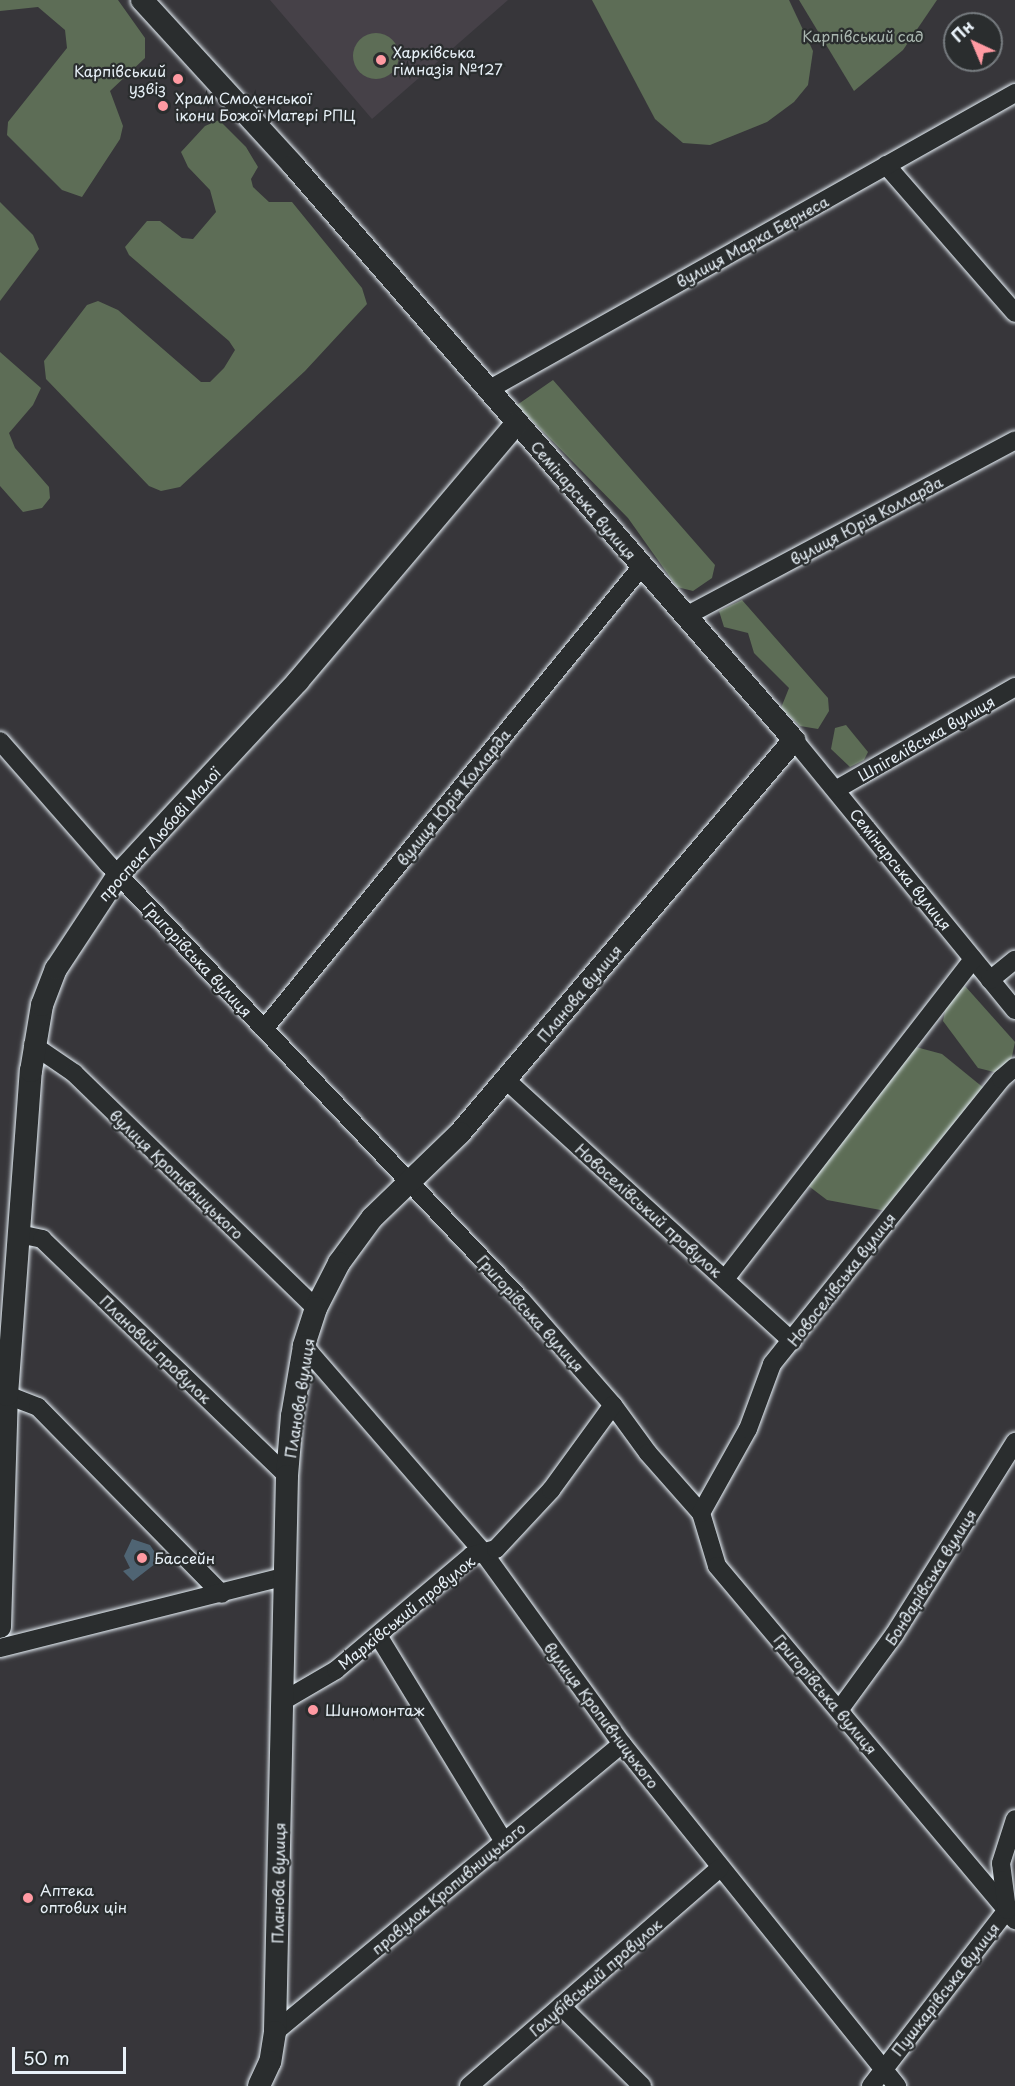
<!DOCTYPE html>
<meta charset="utf-8">
<style>
body{margin:0}
#map{position:relative;width:1015px;height:2086px;overflow:hidden;background:#37363a;font-family:"Playpen Sans",sans-serif}
div>[style]{position:absolute}
.built>*{inset:0;background:#464148}
.green>*{inset:0;background:#5d6d56}
.round{border-radius:50%}
.water>*{inset:0;background:#4f6473}
.roads{filter:drop-shadow(0 0 2px #e8f1f8) drop-shadow(0 0 2px #e8f1f8)}
.minor>*{height:18px;margin:-9px;padding:0 9px;transform-origin:9px;border-radius:9px;background:#2a2d2e}
.major>*{height:22px;margin:-11px;padding:0 11px;transform-origin:11px;border-radius:11px;background:#2a2d2e}
.dots>*{width:16px;height:16px;translate:-50% -50%;box-sizing:border-box;border:3px solid #2a2d2e;border-radius:50%}
span{translate:-50% -50%;white-space:nowrap;text-align:center;line-height:1.15;-webkit-text-stroke:4.5px #2a2d2e;paint-order:stroke}
.park-label{font-size:15px;color:#a9b6af}
.poi-label{font-size:15px;color:#e8f1f8}
.left{translate:0 -50%;text-align:left}
.right{translate:-100% -50%;text-align:right}
.street-label{font-size:15px;color:#e8f1f8}
.north{position:absolute;left:943px;top:12px;width:60px;height:60px;box-sizing:border-box;background:#2a2d2e;border:2px solid #767b7f;border-radius:50%;rotate:316deg;font-size:16px;font-weight:700;line-height:24px;text-align:center;color:#e8f1f8}
.north::after{content:'';display:block;margin:auto;width:21px;height:27px;background:#ff9aa2;clip-path:polygon(50% 0,100% 100%,50% 72%,0 100%)}
.scale{position:absolute;left:12px;top:2047px;width:114px;height:27px;box-sizing:border-box;border:3px solid #e8f1f8;border-top:0;padding-left:8px;font-size:18px;line-height:21px;white-space:nowrap;color:#e8f1f8;-webkit-text-stroke:4px #2a2d2e;paint-order:stroke}
</style>
<div id="map">
<div class="built">
<i style="clip-path:polygon(270px 0,508px 0,372px 119px)"></i>
</div>
<div class="green">
<i style="clip-path:polygon(0 0,118px 0,145px 38px,145px 58px,110px 91px,123px 126px,120px 139px,82px 197px,62px 190px,7px 135px,8px 122px,67px 48px,65px 30px,38px 7px,0 11px)"></i>
<i style="clip-path:polygon(592px 0,789px 0,813px 51px,808px 85px,794px 102px,767px 122px,710px 145px,683px 143px,655px 119px)"></i>
<i style="clip-path:polygon(799px 0,937px 0,903px 50px,854px 91px)"></i>
<i class="round" style="left:353px;top:33px;width:46px;height:46px"></i>
<i style="clip-path:polygon(219px 120px,246px 147px,258px 167px,251px 179px,253px 187px,269px 202px,292px 202px,362px 288px,367px 304px,305px 371px,180px 487px,161px 491px,149px 486px,46px 379px,44px 361px,87px 305px,98px 301px,118px 310px,201px 382px,210px 382px,224px 368px,235px 350px,229px 341px,129px 255px,125px 247px,147px 221px,160px 221px,182px 238px,193px 239px,216px 212px,210px 190px,188px 167px,181px 152px,205px 126px)"></i>
<i style="clip-path:polygon(0 202px,33px 235px,39px 249px,0 301px)"></i>
<i style="clip-path:polygon(0 352px,41px 388px,33px 405px,9px 433px,15px 448px,49px 487px,50px 498px,42px 508px,23px 512px,0 486px)"></i>
<i style="clip-path:polygon(553px 380px,715px 565px,712px 578px,693px 591px,677px 587px,628px 518px,517px 405px)"></i>
<i style="clip-path:polygon(742px 600px,828px 698px,829px 711px,818px 729px,800px 726px,781px 708px,789px 688px,754px 653px,748px 633px,724px 627px,719px 611px)"></i>
<i style="clip-path:polygon(846px 725px,868px 752px,864px 760px,850px 767px,831px 749px,835px 728px)"></i>
<i style="clip-path:polygon(965px 986px,1015px 1042px,1011px 1061px,998px 1073px,978px 1068px,943px 1021px,947px 1002px)"></i>
<i style="clip-path:polygon(916px 1047px,942px 1054px,985px 1089px,886px 1211px,827px 1200px,806px 1184px)"></i>
</div>
<div class="water">
<i style="clip-path:polygon(132px 1539px,150px 1545px,160px 1560px,133px 1581px,123px 1571px,130px 1568px,124px 1556px)"></i>
</div>
<div class="roads">
<div class="minor">
<i style="left:886px;top:165px;width:196px;rotate:48.9deg"></i>
<i style="left:488px;top:390px;width:605px;rotate:-29.4deg"></i>
<i style="left:686px;top:616px;width:373px;rotate:-28.1deg"></i>
<i style="left:794px;top:740px;width:349px;rotate:50.7deg"></i>
<i style="left:0;top:741px;width:164px;rotate:48.7deg"></i>
<i style="left:108px;top:864px;width:601px;rotate:46.55deg"></i>
<i style="left:521px;top:1300px;width:140px;rotate:48.8deg"></i>
<i style="left:613px;top:1405px;width:59px;rotate:53.9deg"></i>
<i style="left:648px;top:1453px;width:80px;rotate:48.5deg"></i>
<i style="left:701px;top:1513px;width:55px;rotate:73.2deg"></i>
<i style="left:717px;top:1566px;width:463px;rotate:49.9deg"></i>
<i style="left:837px;top:789px;width:205px;rotate:-29.8deg"></i>
<i style="left:990px;top:980px;width:32px;rotate:-39deg"></i>
<i style="left:264px;top:1029px;width:598px;rotate:-50.77deg"></i>
<i style="left:33px;top:1045px;width:50px;rotate:34.3deg"></i>
<i style="left:74px;top:1073px;width:337px;rotate:44.2deg"></i>
<i style="left:505px;top:1079px;width:389px;rotate:42.4deg"></i>
<i style="left:19px;top:1234px;width:24px;rotate:12deg"></i>
<i style="left:42px;top:1239px;width:341px;rotate:44deg"></i>
<i style="left:725px;top:1279px;width:405px;rotate:-52.2deg"></i>
<i style="left:304px;top:1346px;width:273px;rotate:49deg"></i>
<i style="left:483px;top:1552px;width:237px;rotate:54.1deg"></i>
<i style="left:622px;top:1744px;width:439px;rotate:51.2deg"></i>
<i style="left:7px;top:1395px;width:33px;rotate:21deg"></i>
<i style="left:38px;top:1407px;width:262px;rotate:45.5deg"></i>
<i style="left:701px;top:1513px;width:96px;rotate:-60.8deg"></i>
<i style="left:748px;top:1429px;width:69px;rotate:-69.7deg"></i>
<i style="left:772px;top:1364px;width:366px;rotate:-51.2deg"></i>
<i style="left:1001px;top:1079px;width:18px;rotate:-41deg"></i>
<i style="left:379px;top:1637px;width:240px;rotate:58.6deg"></i>
<i style="left:0;top:1648px;width:292px;rotate:-14.1deg"></i>
<i style="left:283px;top:1701px;width:61px;rotate:-30.3deg"></i>
<i style="left:336px;top:1670px;width:177px;rotate:-40.2deg"></i>
<i style="left:471px;top:1556px;width:26px;rotate:-16deg"></i>
<i style="left:496px;top:1549px;width:81px;rotate:-47deg"></i>
<i style="left:551px;top:1490px;width:105px;rotate:-53.9deg"></i>
<i style="left:840px;top:1709px;width:92px;rotate:-53.9deg"></i>
<i style="left:894px;top:1635px;width:228px;rotate:-57.9deg"></i>
<i style="left:561px;top:2006px;width:114px;rotate:44.6deg"></i>
<i style="left:275px;top:2032px;width:451px;rotate:-39.7deg"></i>
<i style="left:469px;top:2086px;width:332px;rotate:-41deg"></i>
<i style="left:871px;top:2086px;width:222px;rotate:-52.3deg"></i>
<i style="left:1007px;top:1910px;width:47px;rotate:-97.3deg"></i>
<i style="left:1001px;top:1863px;width:46px;rotate:-72.3deg"></i>
</div>
<div class="major">
<i style="left:142px;top:0;width:224px;rotate:47.5deg"></i>
<i style="left:293px;top:165px;width:763px;rotate:48.93deg"></i>
<i style="left:794px;top:740px;width:516px;rotate:130.36deg"></i>
<i style="left:460px;top:1133px;width:122px;rotate:136deg"></i>
<i style="left:372px;top:1218px;width:56px;rotate:126.3deg"></i>
<i style="left:339px;top:1263px;width:51px;rotate:117.1deg"></i>
<i style="left:316px;top:1308px;width:40px;rotate:108deg"></i>
<i style="left:304px;top:1346px;width:71px;rotate:99.7deg"></i>
<i style="left:292px;top:1416px;width:60px;rotate:94.8deg"></i>
<i style="left:287px;top:1476px;width:556px;rotate:91.24deg"></i>
<i style="left:275px;top:2032px;width:30px;rotate:99deg"></i>
<i style="left:270px;top:2062px;width:26px;rotate:115deg"></i>
<i style="left:0;top:1627px;width:232px;rotate:-88.3deg"></i>
<i style="left:7px;top:1395px;width:325px;rotate:-85.8deg"></i>
<i style="left:31px;top:1071px;width:67px;rotate:-80.5deg"></i>
<i style="left:42px;top:1005px;width:39px;rotate:-69deg"></i>
<i style="left:56px;top:969px;width:113px;rotate:-56.6deg"></i>
<i style="left:118px;top:875px;width:265px;rotate:-47.1deg"></i>
<i style="left:298px;top:681px;width:338px;rotate:-49.7deg"></i>
</div>
</div>
<div class="dots">
<i style="left:381px;top:60px;background:#ff9aa2"></i>
<i style="left:178px;top:79px;background:#ff9aa2"></i>
<i style="left:163px;top:106px;background:#ff9aa2"></i>
<i style="left:142px;top:1558px;background:#ff9aa2"></i>
<i style="left:313px;top:1710px;background:#ff9aa2"></i>
<i style="left:28px;top:1898px;background:#ff9aa2"></i>
</div>
<div class="park-label">
<span style="left:863px;top:36px">Карпівський сад</span>
</div>
<div class="poi-label">
<span class="left" style="left:393px;top:60px">Харківська<br>гімназія №127</span>
<span class="right" style="left:166px;top:79px">Карпівський<br>узвіз</span>
<span class="left" style="left:175px;top:106px">Храм Смоленської<br>ікони Божої Матері РПЦ</span>
<span class="left" style="left:154px;top:1558px">Бассейн</span>
<span class="left" style="left:325px;top:1710px">Шиномонтаж</span>
<span class="left" style="left:40px;top:1898px">Аптека<br>оптових цін</span>
</div>
<div class="street-label">
<span style="left:752px;top:241px;rotate:-29deg">вулиця Марка Бернеса</span>
<span style="left:584px;top:500px;rotate:49deg">Семінарська вулиця</span>
<span style="left:866px;top:520px;rotate:-28deg">вулиця Юрія Колларда</span>
<span style="left:926px;top:738px;rotate:-30deg">Шпігелівська вулиця</span>
<span style="left:453px;top:797px;rotate:-51deg">вулиця Юрія Колларда</span>
<span style="left:159px;top:834px;rotate:-48deg">проспект Любові Малої</span>
<span style="left:901px;top:869px;rotate:51deg">Семінарська вулиця</span>
<span style="left:198px;top:959px;rotate:47deg">Григорівська вулиця</span>
<span style="left:579px;top:993px;rotate:-50deg">Планова вулиця</span>
<span style="left:177px;top:1174px;rotate:44deg">вулиця Кропивницького</span>
<span style="left:649px;top:1210px;rotate:42deg">Новоселівський провулок</span>
<span style="left:841px;top:1279px;rotate:-52deg">Новоселівська вулиця</span>
<span style="left:531px;top:1313px;rotate:48deg">Григорівська вулиця</span>
<span style="left:156px;top:1349px;rotate:44deg">Плановий провулок</span>
<span style="left:299px;top:1398px;rotate:-81deg">Планова вулиця</span>
<span style="left:930px;top:1577px;rotate:-58deg">Бондарівська вулиця</span>
<span style="left:406px;top:1612px;rotate:-39deg">Марківський провулок</span>
<span style="left:826px;top:1694px;rotate:50deg">Григорівська вулиця</span>
<span style="left:602px;top:1715px;rotate:53deg">вулиця Кропивницького</span>
<span style="left:278px;top:1883px;rotate:-89deg">Планова вулиця</span>
<span style="left:448px;top:1888px;rotate:-40deg">провулок Кропивницького</span>
<span style="left:595px;top:1977px;rotate:-41deg">Голубівський провулок</span>
<span style="left:945px;top:1989px;rotate:-52deg">Пушкарівська вулиця</span>
</div>
<div class="north">Пн</div>
<div class="scale">50 m</div>
</div>
